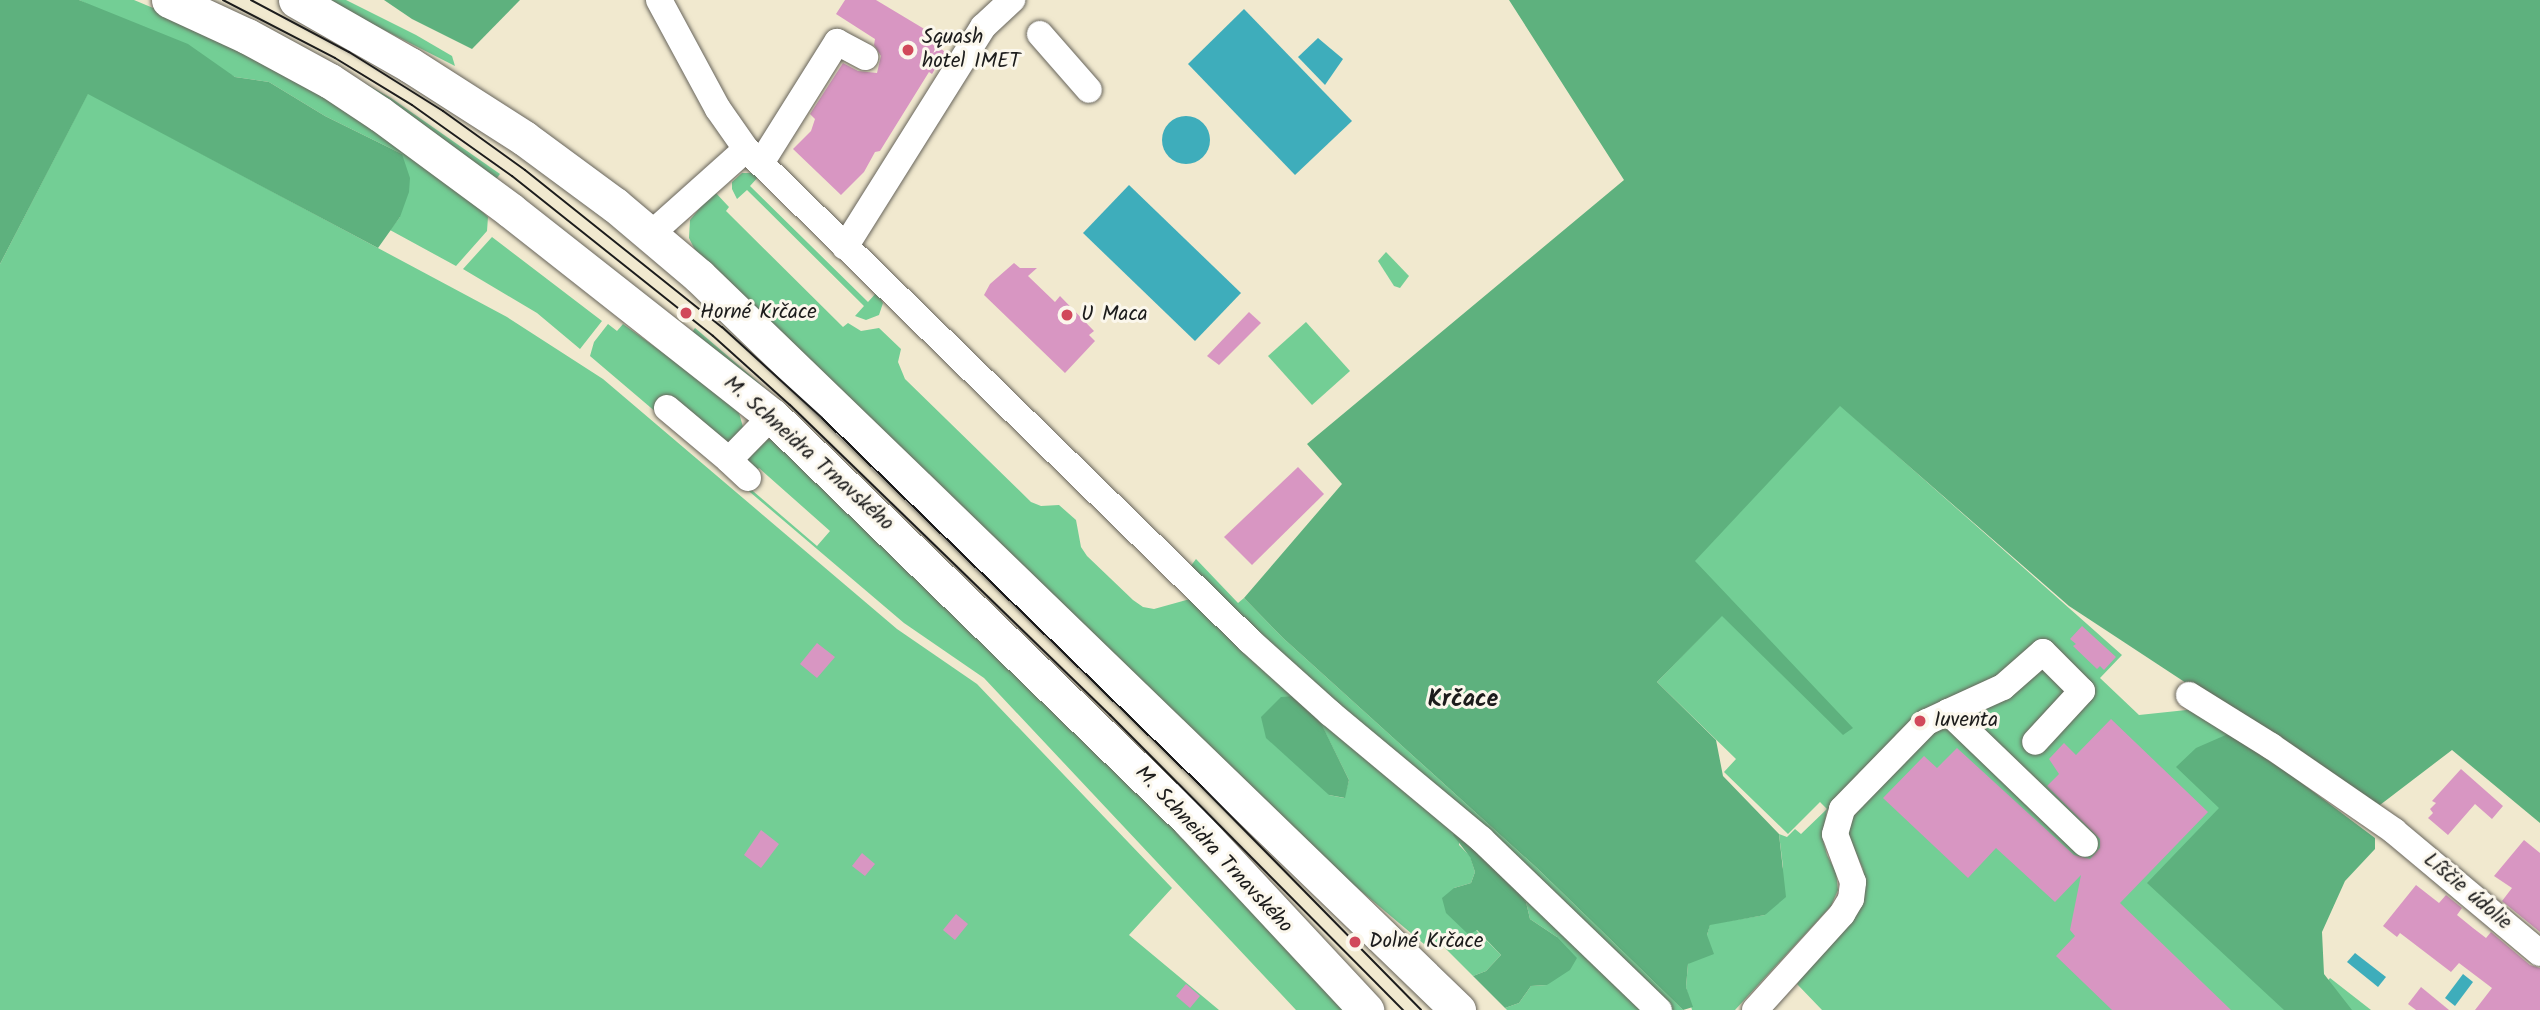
<!DOCTYPE html>
<meta charset="utf-8">
<style>
body{margin:0}
#map{position:relative;width:2540px;height:1010px;overflow:hidden;background:#f1e9cf;font-family:Kalam,sans-serif}
div>[style]{position:absolute}
.green>*{inset:0;background:#73ce95}
.forest>*{inset:0;background:#5eb17e}
.water>*{inset:0;background:#3eadbb}
.round{border-radius:50%}
.building>*{inset:0;background:#d896c2}
.roads{filter:drop-shadow(0 0 2px #67645b) drop-shadow(0 0 2px #67645b)}
.minor>*{height:26px;margin:-13px;padding:0 13px;transform-origin:13px;border-radius:13px;background:#fff}
.major>*{height:35px;margin:-17.5px;padding:0 17.5px;transform-origin:17.5px;border-radius:17.5px;background:#fff}
.tram>*{height:2px;margin:-1px;padding:0 1px;transform-origin:1px;border-radius:1px;background:#1c1c1c}
.dots>*{width:19px;height:19px;translate:-50% -50%;box-sizing:border-box;border:4px solid #fbf7ec;border-radius:50%}
span{translate:-50% -50%;white-space:nowrap;text-align:center;line-height:1.15;-webkit-text-stroke:6px #fbf7ec;paint-order:stroke}
.poi-label{font-size:21px;color:#1c1c1c}
.left{translate:0 -50%;text-align:left}
.street-label{font-size:21px;color:#1c1c1c}
.quarter-label{font-size:24px;color:#1c1c1c;font-weight:700}
</style>
<div id="map">
<div class="green">
<i style="clip-path:polygon(79px 0,134px 0,201px 28px,309px 84px,464px 194px,488px 217px,487px 231px,456px 266px,390px 230px,400px 217px,402px 154px,325px 116px,269px 82px,235px 77px)"></i>
<i style="clip-path:polygon(325px 0,346px 0,416px 35px,452px 56px,455px 66px)"></i>
<i style="clip-path:polygon(261px 25px,391px 98px,500px 174px,494px 182px)"></i>
<i style="clip-path:polygon(88px 93px,507px 317px,603px 379px,897px 629px,977px 684px,1172px 888px,1129px 935px,1219px 1010px,0 1010px,0 264px)"></i>
<i style="clip-path:polygon(742px 173px,754px 173px,759px 176px,750px 186px,868px 302px,877px 292px,883px 303px,879px 315px,866px 320px,855px 316px,864px 306px,747px 190px,737px 199px,732px 189px,732px 182px)"></i>
<i style="clip-path:polygon(evenodd,714px 191px,729px 207px,726px 211px,843px 327px,848px 323px,861px 331px,879px 328px,901px 349px,898px 362px,905px 379px,1031px 502px,1041px 506px,1059px 505px,1076px 520px,1081px 547px,1087px 556px,1133px 600px,1143px 607px,1154px 609px,1190px 599px,1459px 831px,1459px 845px,1470px 856px,1475px 872px,1471px 883px,1454px 888px,1476px 930px,1501px 955px,1486px 971px,1473px 976px,1444px 947px,1429px 939px,1424px 944px,1324px 860px,696px 252px,689px 238px,690px 220px,714px 191px,1321px 724px,1349px 780px,1344px 798px,1329px 795px,1321px 724px)"></i>
<i style="clip-path:polygon(492px 237px,602px 321px,580px 349px,537px 313px,463px 269px)"></i>
<i style="clip-path:polygon(1386px 252px,1409px 276px,1400px 288px,1394px 286px,1378px 261px)"></i>
<i style="clip-path:polygon(1306px 322px,1350px 371px,1312px 405px,1268px 356px)"></i>
<i style="clip-path:polygon(608px 324px,617px 331px,623px 324px,705px 383px,739px 413px,743px 427px,730px 444px,656px 408px,817px 546px,830px 531px,759px 468px,752px 474px,747px 460px,768px 439px,778px 442px,1163px 812px,1345px 1010px,1296px 1010px,984px 678px,904px 623px,590px 356px,594px 342px)"></i>
<i style="clip-path:polygon(695px 328px,758px 382px,806px 428px,691px 334px)"></i>
<i style="clip-path:polygon(1840px 405px,2122px 655px,2100px 678px,2139px 715px,2196px 709px,2255px 745px,2258px 754px,2228px 734px,2231px 805px,2298px 1010px,1822px 1010px,1797px 984px,1865px 882px,1863px 869px,1845px 828px,1827px 810px,1822px 837px,1827px 855px,1836px 872px,1838px 890px,1831px 906px,1735px 1010px,1692px 1010px,1686px 987px,1688px 964px,1707px 935px,1710px 924px,1765px 915px,1783px 867px,1779px 834px,1787px 837px,1795px 829px,1801px 834px,1827px 809px,1820px 802px,1788px 834px,1724px 772px,1736px 759px,1657px 682px,1721px 616px,1694px 561px)"></i>
<i style="clip-path:polygon(1196px 559px,1238px 603px,1244px 598px,1283px 638px,1538px 869px,1683px 1010px,1671px 1010px,1332px 700px,1190px 567px)"></i>
<i style="clip-path:polygon(1503px 871px,1647px 1010px,1507px 1010px,1505px 1008px,1519px 1003px,1531px 986px,1547px 985px,1557px 937px,1530px 919px,1526px 902px)"></i>
<i style="clip-path:polygon(2330px 978px,2371px 1010px,2301px 1010px)"></i>
</div>
<div class="forest">
<i style="clip-path:polygon(0 0,79px 0,188px 44px,235px 77px,269px 82px,325px 116px,402px 154px,410px 178px,409px 192px,400px 217px,378px 248px,88px 94px,0 264px)"></i>
<i style="clip-path:polygon(384px 0,520px 0,472px 49px,412px 19px)"></i>
<i style="clip-path:polygon(1509px 0,2540px 0,2540px 823px,2452px 750px,2376px 808px,2069px 606px,1840px 406px,1695px 561px,1853px 728px,1843px 735px,1722px 616px,1657px 682px,1716px 740px,1723px 776px,1779px 834px,1786px 897px,1765px 915px,1710px 925px,1707px 935px,1714px 954px,1688px 964px,1686px 987px,1693px 1007px,1683px 1010px,1538px 869px,1283px 638px,1244px 598px,1342px 484px,1307px 444px,1624px 180px)"></i>
<i style="clip-path:polygon(1296px 696px,1321px 723px,1349px 780px,1345px 798px,1329px 795px,1266px 738px,1261px 717px,1281px 697px)"></i>
<i style="clip-path:polygon(2228px 734px,2291px 775px,2375px 838px,2375px 849px,2345px 881px,2322px 932px,2324px 974px,2352px 1010px,2284px 1010px,2147px 883px,2219px 808px,2176px 767px,2196px 748px)"></i>
<i style="clip-path:polygon(1459px 831px,1503px 871px,1526px 902px,1530px 919px,1557px 937px,1577px 958px,1570px 970px,1547px 985px,1531px 986px,1519px 1003px,1505px 1008px,1473px 976px,1486px 971px,1501px 955px,1477px 930px,1469px 935px,1446px 913px,1442px 898px,1454px 888px,1471px 883px,1475px 872px,1470px 857px,1453px 835px)"></i>
</div>
<div class="water">
<i style="clip-path:polygon(1244px 9px,1352px 121px,1295px 175px,1188px 64px)"></i>
<i style="clip-path:polygon(1318px 38px,1343px 59px,1325px 85px,1298px 57px)"></i>
<i class="round" style="left:1162px;top:116px;width:48px;height:48px"></i>
<i style="clip-path:polygon(1129px 185px,1241px 293px,1195px 341px,1083px 233px)"></i>
<i style="clip-path:polygon(2355px 953px,2386px 977px,2378px 987px,2347px 962px)"></i>
<i style="clip-path:polygon(2463px 974px,2473px 982px,2455px 1006px,2445px 998px)"></i>
</div>
<div class="building">
<i style="clip-path:polygon(845px 0,876px 0,926px 30px,923px 34px,945px 52px,932px 74px,929px 72px,880px 151px,875px 152px,864px 172px,841px 195px,793px 149px,811px 131px,815px 119px,810px 114px,843px 63px,858px 71px,877px 73px,881px 56px,874px 45px,875px 39px,836px 14px)"></i>
<i style="clip-path:polygon(1014px 263px,1020px 268px,1037px 268px,1028px 276px,1055px 302px,1060px 296px,1094px 331px,1089px 335px,1095px 341px,1065px 373px,984px 295px,990px 284px)"></i>
<i style="clip-path:polygon(1249px 312px,1261px 323px,1219px 365px,1207px 356px)"></i>
<i style="clip-path:polygon(1298px 467px,1324px 494px,1252px 565px,1224px 537px)"></i>
<i style="clip-path:polygon(2082px 626px,2116px 657px,2104px 670px,2100px 666px,2097px 669px,2073px 646px,2076px 644px,2070px 639px)"></i>
<i style="clip-path:polygon(817px 643px,835px 657px,817px 678px,800px 664px)"></i>
<i style="clip-path:polygon(2111px 719px,2208px 812px,2120px 903px,2231px 1010px,2112px 1010px,2056px 956px,2075px 936px,2070px 930px,2081px 875px,2055px 902px,1996px 848px,1968px 878px,1883px 798px,1924px 756px,1937px 768px,1957px 748px,2074px 855px,2090px 859px,2100px 848px,2100px 839px,2047px 786px,2059px 774px,2049px 759px,2064px 743px,2076px 755px)"></i>
<i style="clip-path:polygon(2461px 769px,2503px 806px,2492px 819px,2475px 804px,2448px 835px,2428px 818px,2433px 813px,2430px 809px,2436px 803px,2432px 801px)"></i>
<i style="clip-path:polygon(761px 830px,779px 844px,761px 868px,744px 855px)"></i>
<i style="clip-path:polygon(2524px 840px,2540px 853px,2540px 932px,2502px 901px,2512px 888px,2494px 876px)"></i>
<i style="clip-path:polygon(862px 853px,875px 864px,865px 876px,852px 866px)"></i>
<i style="clip-path:polygon(2416px 885px,2439px 903px,2446px 895px,2462px 908px,2457px 915px,2473px 928px,2486px 938px,2491px 932px,2530px 965px,2540px 968px,2540px 1010px,2475px 1010px,2492px 988px,2459px 963px,2451px 972px,2400px 933px,2397px 937px,2383px 926px)"></i>
<i style="clip-path:polygon(956px 914px,968px 924px,955px 940px,943px 930px)"></i>
<i style="clip-path:polygon(1186px 984px,1200px 996px,1190px 1008px,1176px 996px)"></i>
<i style="clip-path:polygon(2421px 987px,2449px 1010px,2416px 1010px,2408px 1004px)"></i>
</div>
<div class="roads">
<div class="minor">
<i style="left:659px;top:0;width:124px;rotate:61.6deg"></i>
<i style="left:718px;top:109px;width:49px;rotate:55deg"></i>
<i style="left:746px;top:149px;width:704px;rotate:44.31deg"></i>
<i style="left:1250px;top:641px;width:108px;rotate:42deg"></i>
<i style="left:1330px;top:713px;width:197px;rotate:39.8deg"></i>
<i style="left:1481px;top:839px;width:247px;rotate:43.9deg"></i>
<i style="left:1040px;top:34px;width:74px;rotate:48.8deg"></i>
<i style="left:761px;top:163px;width:143px;rotate:-57.9deg"></i>
<i style="left:837px;top:42px;width:32px;rotate:28deg"></i>
<i style="left:651px;top:234px;width:127px;rotate:-41.8deg"></i>
<i style="left:845px;top:247px;width:260px;rotate:-57.9deg"></i>
<i style="left:983px;top:27px;width:40px;rotate:-43deg"></i>
<i style="left:667px;top:408px;width:81px;rotate:40deg"></i>
<i style="left:748px;top:478px;width:26px;rotate:-137deg"></i>
<i style="left:729px;top:460px;width:62px;rotate:-45.7deg"></i>
<i style="left:2189px;top:695px;width:97px;rotate:31.9deg"></i>
<i style="left:2271px;top:746px;width:150px;rotate:34.6deg"></i>
<i style="left:2394px;top:831px;width:190px;rotate:39.9deg"></i>
<i style="left:1948px;top:712px;width:60px;rotate:-24.4deg"></i>
<i style="left:2003px;top:687px;width:53px;rotate:-41.2deg"></i>
<i style="left:2043px;top:652px;width:55px;rotate:45deg"></i>
<i style="left:2082px;top:691px;width:69px;rotate:132.7deg"></i>
<i style="left:1755px;top:1010px;width:130px;rotate:-47.8deg"></i>
<i style="left:1842px;top:914px;width:17px;rotate:-59deg"></i>
<i style="left:1851px;top:899px;width:17px;rotate:-83deg"></i>
<i style="left:1853px;top:882px;width:51px;rotate:-110.6deg"></i>
<i style="left:1835px;top:834px;width:26px;rotate:-74deg"></i>
<i style="left:1842px;top:809px;width:122px;rotate:-45.7deg"></i>
<i style="left:1927px;top:722px;width:23px;rotate:-25deg"></i>
<i style="left:1948px;top:712px;width:190px;rotate:43.9deg"></i>
</div>
<div class="major">
<i style="left:169px;top:0;width:86px;rotate:24.8deg"></i>
<i style="left:247px;top:36px;width:94px;rotate:28.5deg"></i>
<i style="left:330px;top:81px;width:60px;rotate:33.4deg"></i>
<i style="left:380px;top:114px;width:162px;rotate:36.4deg"></i>
<i style="left:510px;top:210px;width:333px;rotate:38.2deg"></i>
<i style="left:772px;top:416px;width:581px;rotate:44.09deg"></i>
<i style="left:1189px;top:820px;width:260px;rotate:47deg"></i>
<i style="left:296px;top:0;width:131px;rotate:29.7deg"></i>
<i style="left:410px;top:65px;width:135px;rotate:32.6deg"></i>
<i style="left:524px;top:138px;width:113px;rotate:36.4deg"></i>
<i style="left:615px;top:205px;width:110px;rotate:40.2deg"></i>
<i style="left:699px;top:276px;width:1056px;rotate:44.04deg"></i>
</div>
</div>
<div class="tram">
<i style="left:223px;top:0;width:126px;rotate:27.4deg"></i>
<i style="left:335px;top:58px;width:90px;rotate:31.4deg"></i>
<i style="left:412px;top:105px;width:123px;rotate:35.4deg"></i>
<i style="left:512px;top:176px;width:257px;rotate:38.5deg"></i>
<i style="left:713px;top:336px;width:103px;rotate:41.9deg"></i>
<i style="left:790px;top:405px;width:446px;rotate:44.1deg"></i>
<i style="left:1110px;top:715px;width:416px;rotate:45.2deg"></i>
<i style="left:251px;top:0;width:111px;rotate:28deg"></i>
<i style="left:349px;top:52px;width:111px;rotate:32.1deg"></i>
<i style="left:443px;top:111px;width:101px;rotate:35.7deg"></i>
<i style="left:525px;top:170px;width:252px;rotate:38.6deg"></i>
<i style="left:722px;top:327px;width:135px;rotate:42.3deg"></i>
<i style="left:822px;top:418px;width:531px;rotate:44.16deg"></i>
<i style="left:1203px;top:788px;width:311px;rotate:45.5deg"></i>
</div>
<div class="dots">
<i style="left:908px;top:50px;background:#d1495b"></i>
<i style="left:686px;top:313px;background:#d1495b"></i>
<i style="left:1067px;top:315px;background:#d1495b"></i>
<i style="left:1920px;top:721px;background:#d1495b"></i>
<i style="left:1355px;top:942px;background:#d1495b"></i>
</div>
<div class="poi-label">
<span class="left" style="left:922px;top:50px">Squash<br>hotel IMET</span>
<span class="left" style="left:700px;top:313px">Horné Krčace</span>
<span class="left" style="left:1081px;top:315px">U Maca</span>
<span class="left" style="left:1934px;top:721px">Iuventa</span>
<span class="left" style="left:1369px;top:942px">Dolné Krčace</span>
</div>
<div class="street-label">
<span style="left:808px;top:454px;rotate:42deg">M. Schneidra Trnavského</span>
<span style="left:1213px;top:850px;rotate:47deg">M. Schneidra Trnavského</span>
<span style="left:2467px;top:892px;rotate:40deg">Líščie údolie</span>
</div>
<div class="quarter-label">
<span style="left:1463px;top:700px">Krčace</span>
</div>
</div>
